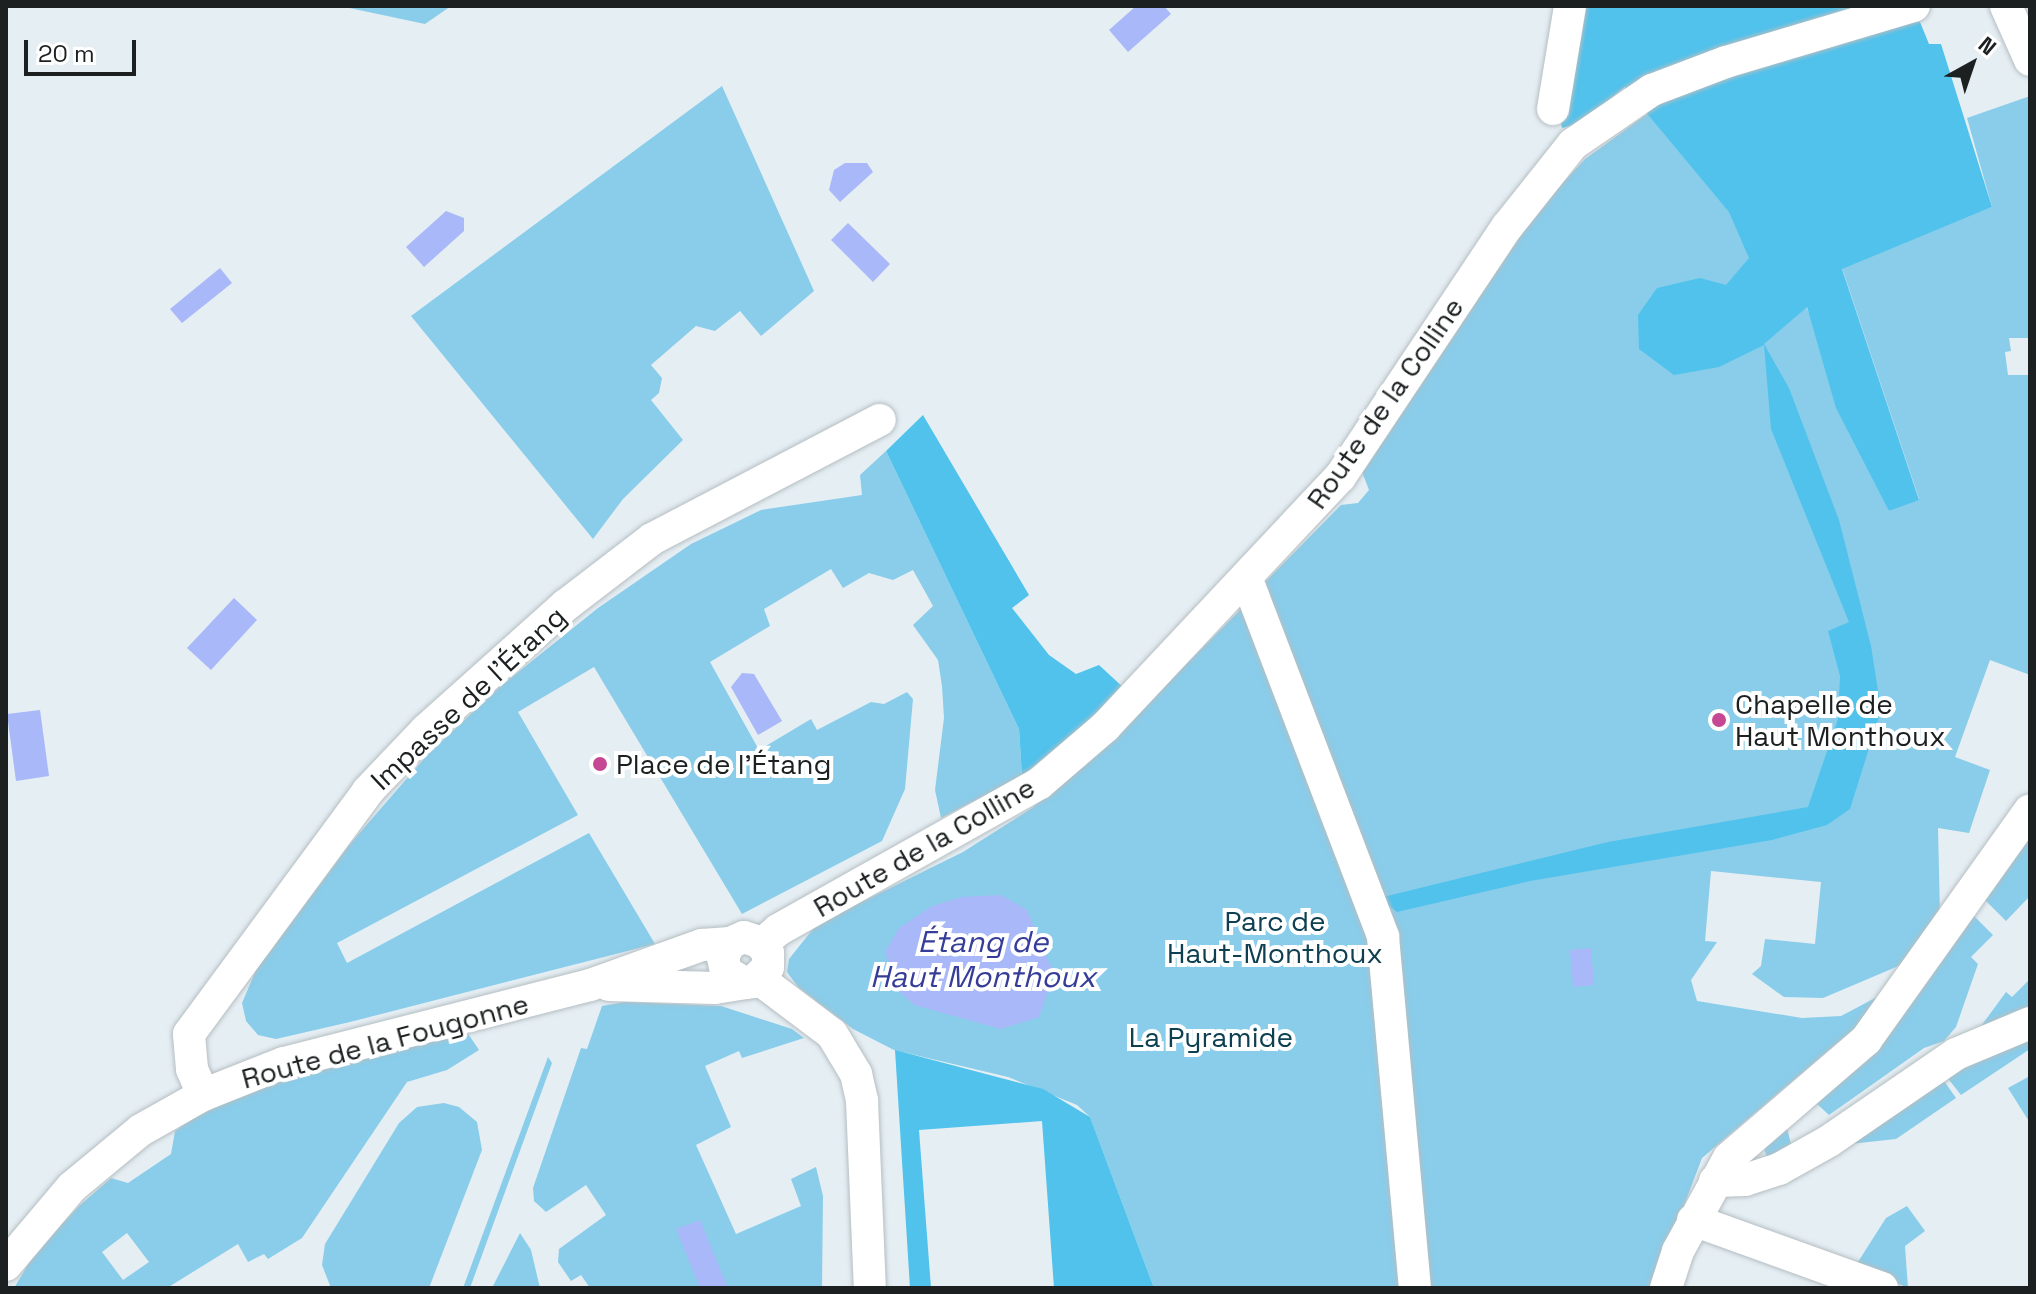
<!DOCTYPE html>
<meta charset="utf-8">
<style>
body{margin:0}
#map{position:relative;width:2036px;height:1294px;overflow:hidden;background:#e5eef3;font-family:"Space Grotesk",sans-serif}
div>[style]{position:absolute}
.green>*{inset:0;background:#89cdea}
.forest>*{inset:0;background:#50c2ec}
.water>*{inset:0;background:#a9b8f9}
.roads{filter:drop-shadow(0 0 2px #b5bec2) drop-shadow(0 0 2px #b5bec2)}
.street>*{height:32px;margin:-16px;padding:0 16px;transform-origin:16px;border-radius:16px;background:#fff}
.dots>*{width:22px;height:22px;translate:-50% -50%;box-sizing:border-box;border:4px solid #fff;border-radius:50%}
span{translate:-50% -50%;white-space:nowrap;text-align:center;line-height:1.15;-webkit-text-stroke:8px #fff;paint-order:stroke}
.street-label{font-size:28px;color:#1c2021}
.poi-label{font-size:28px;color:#1c2021}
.left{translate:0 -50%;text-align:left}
.park-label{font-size:28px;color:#0e4052}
.water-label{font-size:30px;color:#363d99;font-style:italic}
.frame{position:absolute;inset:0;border:8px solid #1c2021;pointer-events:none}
.north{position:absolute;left:1932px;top:24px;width:80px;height:80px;-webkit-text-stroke:6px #fff;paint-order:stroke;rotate:40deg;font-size:22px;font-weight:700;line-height:32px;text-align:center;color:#1c2021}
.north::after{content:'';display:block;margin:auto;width:28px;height:36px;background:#1c2021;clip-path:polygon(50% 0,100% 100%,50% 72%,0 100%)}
.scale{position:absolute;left:24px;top:40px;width:112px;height:36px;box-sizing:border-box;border:4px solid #1c2021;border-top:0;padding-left:10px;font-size:24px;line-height:28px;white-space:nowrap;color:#1c2021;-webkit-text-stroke:6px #fff;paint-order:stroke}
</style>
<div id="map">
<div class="green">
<i style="clip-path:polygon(340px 6px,451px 6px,425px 24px)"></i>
<i style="clip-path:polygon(722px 86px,814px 291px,761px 336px,740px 311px,715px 331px,696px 326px,651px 365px,662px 378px,659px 393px,651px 400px,683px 440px,623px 499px,593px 539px,411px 316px)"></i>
<i style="clip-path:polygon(1676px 93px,1790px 253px,1764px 343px,1806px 306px,1889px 511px,1919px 499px,1842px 268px,1992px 207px,1967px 118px,2030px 96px,2030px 338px,2009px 338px,2011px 351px,2005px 352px,2008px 375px,2030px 375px,2030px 675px,1990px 660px,1955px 757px,1990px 770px,1969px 833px,1938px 828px,1940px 914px,1908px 962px,1823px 998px,1784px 997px,1752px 974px,1761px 966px,1765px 939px,1815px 944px,1821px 882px,1711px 871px,1705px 941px,1717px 942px,1691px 980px,1697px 1001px,1802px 1018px,1841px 1016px,1877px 997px,1857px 1026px,1702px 1158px,1653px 1288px,1154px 1288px,1090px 1117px,1077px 1105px,1008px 1077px,894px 1050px,853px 1029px,798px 987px,787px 972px,789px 959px,817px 924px,963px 852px,1032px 808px,1126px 725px,1243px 607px,1253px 610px,1270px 594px,1265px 582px,1341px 505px,1358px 503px,1369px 490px,1362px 472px,1534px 214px,1585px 159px)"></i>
<i style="clip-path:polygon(886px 451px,1019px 729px,1022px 776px,941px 818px,935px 790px,944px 718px,942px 686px,938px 660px,913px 625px,933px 606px,913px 570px,893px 580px,869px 573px,843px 588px,831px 569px,764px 609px,770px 626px,710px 662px,759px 750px,811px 719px,817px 730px,871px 702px,884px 704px,907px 692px,913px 699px,905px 789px,882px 841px,742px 914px,594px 667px,518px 712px,578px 815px,337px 943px,347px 963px,589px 833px,655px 944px,350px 1022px,276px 1039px,258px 1035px,246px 1021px,242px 1003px,256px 970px,350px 844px,429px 753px,502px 685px,598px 608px,691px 544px,761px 510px,862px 495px,860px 475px)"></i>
<i style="clip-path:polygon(2030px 833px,2030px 896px,2006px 921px,1983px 898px)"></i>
<i style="clip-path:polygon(1972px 914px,1993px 935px,1971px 957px,1978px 964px,1956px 1027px,1944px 1041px,1924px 1048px,1829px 1115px,1817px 1104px,1787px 1128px,1791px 1144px,1767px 1158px,1764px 1148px)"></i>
<i style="clip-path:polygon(2030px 979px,2030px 1015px,1976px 1033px,2006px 992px,2012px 997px)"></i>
<i style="clip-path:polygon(625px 1002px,721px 1006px,792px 1029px,804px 1038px,742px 1058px,739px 1051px,705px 1066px,731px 1127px,696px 1145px,736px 1234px,801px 1206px,791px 1179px,816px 1167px,823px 1196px,822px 1288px,590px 1288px,581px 1275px,571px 1281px,558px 1262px,559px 1249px,606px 1215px,586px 1185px,546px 1212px,534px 1201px,533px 1188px,581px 1048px,587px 1049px,602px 1006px)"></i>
<i style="clip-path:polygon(evenodd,467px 1032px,479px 1050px,447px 1070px,407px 1082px,302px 1238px,268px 1259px,264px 1254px,248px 1262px,238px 1244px,167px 1288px,14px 1288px,35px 1253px,79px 1206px,111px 1178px,128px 1183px,171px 1154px,175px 1131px,195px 1117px,263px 1086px,467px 1032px,127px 1233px,149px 1262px,123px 1280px,102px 1252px,127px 1233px)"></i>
<i style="clip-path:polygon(2030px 1034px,2030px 1049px,1961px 1095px,1946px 1076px)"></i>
<i style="clip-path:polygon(548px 1057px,552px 1063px,470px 1288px,463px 1288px)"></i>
<i style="clip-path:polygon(2030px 1076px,2030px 1123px,2008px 1088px)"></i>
<i style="clip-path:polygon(1942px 1078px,1956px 1098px,1896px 1139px,1850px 1144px)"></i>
<i style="clip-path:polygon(444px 1103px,459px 1107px,477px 1122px,482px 1150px,429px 1288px,331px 1288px,322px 1265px,325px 1244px,399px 1123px,417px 1107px)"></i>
<i style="clip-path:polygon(1907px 1206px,1925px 1231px,1905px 1246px,1908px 1288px,1856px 1265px,1886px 1218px)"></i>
<i style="clip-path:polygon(520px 1233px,531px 1250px,540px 1288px,492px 1288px)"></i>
</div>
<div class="forest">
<i style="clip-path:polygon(1580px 6px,1865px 6px,1920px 22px,1929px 44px,1941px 44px,1992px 207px,1842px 269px,1919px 500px,1889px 511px,1836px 408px,1807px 307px,1764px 344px,1789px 388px,1839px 520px,1871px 646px,1881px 710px,1850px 809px,1827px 825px,1772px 840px,1530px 881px,1397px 912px,1379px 898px,1608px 842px,1808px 807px,1838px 719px,1840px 676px,1828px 631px,1849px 622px,1771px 429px,1764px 345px,1719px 367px,1674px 375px,1639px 349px,1638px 315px,1657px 288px,1700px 278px,1726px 285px,1749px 258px,1729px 212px,1625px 87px,1579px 124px,1562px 128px,1559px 115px)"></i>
<i style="clip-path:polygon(923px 415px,1029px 595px,1012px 608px,1049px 655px,1076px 674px,1099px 665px,1126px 690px,1022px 776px,1019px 729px,886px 451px)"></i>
<i style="clip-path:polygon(895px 1050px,1043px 1089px,1090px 1117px,1154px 1288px,1054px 1288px,1042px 1121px,919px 1130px,931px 1288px,910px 1288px)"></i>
</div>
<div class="water">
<i style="clip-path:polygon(1136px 6px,1164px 6px,1171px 14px,1128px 52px,1109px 30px)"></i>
<i style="clip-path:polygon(845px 163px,867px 163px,873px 172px,840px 202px,829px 190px,834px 170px)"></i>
<i style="clip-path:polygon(446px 211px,464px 218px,464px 231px,424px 267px,406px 247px)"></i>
<i style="clip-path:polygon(848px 223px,890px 264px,873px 282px,831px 240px)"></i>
<i style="clip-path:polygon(220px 268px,232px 283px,182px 323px,170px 309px)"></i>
<i style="clip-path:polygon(234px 598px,257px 620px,211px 670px,187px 648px)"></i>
<i style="clip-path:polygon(742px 673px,754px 674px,782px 721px,758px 735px,731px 687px)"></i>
<i style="clip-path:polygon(40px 710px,49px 776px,16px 781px,7px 714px)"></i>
<i style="clip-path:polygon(1001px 895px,1027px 910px,1054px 974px,1039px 1017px,1001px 1029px,914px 1005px,899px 991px,885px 952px,899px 928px,932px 906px,962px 897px)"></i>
<i style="clip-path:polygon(1591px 948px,1594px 985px,1573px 987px,1570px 950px)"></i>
<i style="clip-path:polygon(700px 1220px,728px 1288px,700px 1288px,676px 1229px)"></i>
</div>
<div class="roads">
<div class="street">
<i style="left:2006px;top:6px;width:59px;rotate:66deg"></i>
<i style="left:1553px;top:109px;width:104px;rotate:-80.6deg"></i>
<i style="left:1247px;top:580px;width:382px;rotate:69.1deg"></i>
<i style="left:1383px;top:937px;width:352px;rotate:84.8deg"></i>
<i style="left:762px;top:944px;width:21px;rotate:-41deg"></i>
<i style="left:778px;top:930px;width:300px;rotate:-29.3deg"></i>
<i style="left:1040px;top:783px;width:86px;rotate:-40.7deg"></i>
<i style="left:1105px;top:727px;width:343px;rotate:-46.8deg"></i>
<i style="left:1340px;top:477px;width:301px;rotate:-56.3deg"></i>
<i style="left:1507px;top:227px;width:106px;rotate:-51.5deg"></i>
<i style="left:1573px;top:144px;width:96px;rotate:-34.4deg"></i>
<i style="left:1652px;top:90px;width:79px;rotate:-20.7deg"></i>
<i style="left:1726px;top:62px;width:196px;rotate:-16.6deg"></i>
<i style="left:759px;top:979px;width:91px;rotate:37deg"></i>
<i style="left:832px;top:1034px;width:47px;rotate:59deg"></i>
<i style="left:856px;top:1074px;width:28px;rotate:77deg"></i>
<i style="left:862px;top:1101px;width:187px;rotate:87.6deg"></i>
<i style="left:609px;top:985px;width:106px;rotate:1.6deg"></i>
<i style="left:715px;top:988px;width:30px;rotate:-9deg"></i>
<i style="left:745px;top:983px;width:8px;rotate:-7deg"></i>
<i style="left:753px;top:982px;width:21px;rotate:-45deg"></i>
<i style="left:768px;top:967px;width:14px;rotate:-90deg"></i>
<i style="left:768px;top:953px;width:14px;rotate:-129deg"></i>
<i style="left:759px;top:942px;width:16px;rotate:-162deg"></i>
<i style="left:744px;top:937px;width:15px;rotate:157deg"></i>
<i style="left:730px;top:943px;width:16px;rotate:117deg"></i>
<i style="left:723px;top:957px;width:15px;rotate:79deg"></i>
<i style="left:726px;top:972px;width:22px;rotate:30deg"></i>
<i style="left:203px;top:1095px;width:28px;rotate:-113deg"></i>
<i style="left:192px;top:1069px;width:35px;rotate:-95deg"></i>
<i style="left:189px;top:1034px;width:302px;rotate:-53.6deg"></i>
<i style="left:368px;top:791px;width:84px;rotate:-46.4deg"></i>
<i style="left:426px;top:730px;width:188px;rotate:-41.8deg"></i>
<i style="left:566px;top:605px;width:108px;rotate:-37.5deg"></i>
<i style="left:652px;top:539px;width:257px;rotate:-27.6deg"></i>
<i style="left:1715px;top:1181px;width:30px;rotate:-2deg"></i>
<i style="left:1745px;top:1180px;width:36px;rotate:-18deg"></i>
<i style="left:1779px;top:1169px;width:57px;rotate:-29.2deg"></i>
<i style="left:1829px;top:1141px;width:154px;rotate:-34.4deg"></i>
<i style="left:1956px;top:1054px;width:80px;rotate:-22.7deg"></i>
<i style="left:1693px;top:1220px;width:201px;rotate:19.8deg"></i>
<i style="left:6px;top:1265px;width:102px;rotate:-49.8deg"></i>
<i style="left:72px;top:1187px;width:89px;rotate:-39.6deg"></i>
<i style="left:141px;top:1130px;width:71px;rotate:-29.4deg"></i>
<i style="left:203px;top:1095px;width:87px;rotate:-21.6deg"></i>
<i style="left:284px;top:1063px;width:316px;rotate:-14.3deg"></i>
<i style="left:590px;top:985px;width:119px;rotate:-19.7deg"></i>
<i style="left:702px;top:945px;width:28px;rotate:-4deg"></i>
<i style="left:1666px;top:1288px;width:39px;rotate:-72deg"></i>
<i style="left:1678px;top:1251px;width:106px;rotate:-61.3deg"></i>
<i style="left:1729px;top:1158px;width:181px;rotate:-40.7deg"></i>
<i style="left:1866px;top:1040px;width:282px;rotate:-54.5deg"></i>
</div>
</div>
<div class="dots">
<i style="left:1719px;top:720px;background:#c64793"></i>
<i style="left:600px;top:764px;background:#c64793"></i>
</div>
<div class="street-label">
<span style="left:1385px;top:403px;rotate:-55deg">Route de la Colline</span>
<span style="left:468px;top:698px;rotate:-43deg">Impasse de l'Étang</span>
<span style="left:924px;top:847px;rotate:-30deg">Route de la Colline</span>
<span style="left:385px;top:1041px;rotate:-15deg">Route de la Fougonne</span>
</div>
<div class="poi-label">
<span class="left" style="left:1735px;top:720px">Chapelle de<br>Haut Monthoux</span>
<span class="left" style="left:616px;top:764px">Place de l'Étang</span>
</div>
<div class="park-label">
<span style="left:1275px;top:937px">Parc de<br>Haut-Monthoux</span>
<span style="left:1211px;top:1037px">La Pyramide</span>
</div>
<div class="water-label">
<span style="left:983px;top:959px">Étang de<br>Haut Monthoux</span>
</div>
<div class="frame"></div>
<div class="north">N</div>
<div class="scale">20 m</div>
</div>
